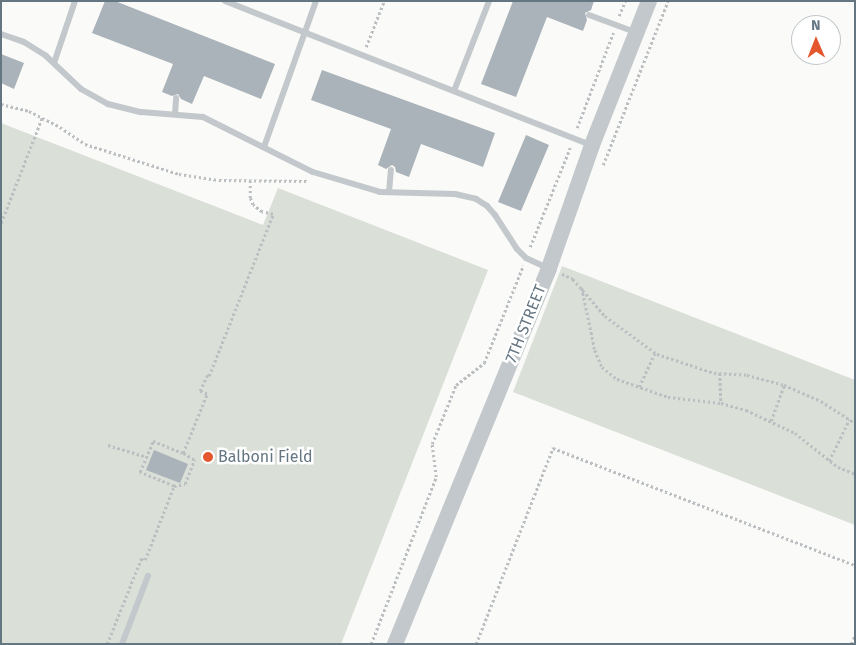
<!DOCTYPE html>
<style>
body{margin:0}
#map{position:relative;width:856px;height:645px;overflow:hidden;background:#fafaf8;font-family:"Fira Sans",sans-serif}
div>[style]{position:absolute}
.green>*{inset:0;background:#dadfd7}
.building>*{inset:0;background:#aab3b9}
.path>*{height:2.5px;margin-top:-1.25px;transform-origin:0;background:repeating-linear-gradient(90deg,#bbbfc2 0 2.5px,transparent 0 5px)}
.service>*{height:6px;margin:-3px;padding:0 3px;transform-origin:3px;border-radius:3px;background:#c3c8cc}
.tertiary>*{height:16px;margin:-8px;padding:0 8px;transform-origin:8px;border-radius:8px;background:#c3c8cc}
.dots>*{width:14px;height:14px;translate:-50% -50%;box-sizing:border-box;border:2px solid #fff;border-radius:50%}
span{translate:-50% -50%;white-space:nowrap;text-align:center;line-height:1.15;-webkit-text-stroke:5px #fff;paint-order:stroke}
.street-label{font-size:16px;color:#657683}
.poi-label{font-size:16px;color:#657683}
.left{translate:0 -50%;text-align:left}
.frame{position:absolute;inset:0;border:2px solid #657683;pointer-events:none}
.north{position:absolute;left:791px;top:15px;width:50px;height:50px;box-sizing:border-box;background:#fff;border:1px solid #c1c8cd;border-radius:50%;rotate:359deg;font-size:14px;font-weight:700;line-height:20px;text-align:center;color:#657683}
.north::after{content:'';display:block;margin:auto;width:18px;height:22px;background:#e4572e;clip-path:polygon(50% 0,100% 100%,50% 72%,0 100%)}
</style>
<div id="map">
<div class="green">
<i style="clip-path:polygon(1px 123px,263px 225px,278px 188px,488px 270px,341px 644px,1px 644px)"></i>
<i style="clip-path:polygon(562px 266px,855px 380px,855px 525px,513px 392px)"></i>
</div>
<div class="building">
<i style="clip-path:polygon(105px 1px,115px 1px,275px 64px,261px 99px,204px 76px,192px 104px,181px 99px,178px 94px,172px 96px,162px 92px,173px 64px,92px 33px)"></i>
<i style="clip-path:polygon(513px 1px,594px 1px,591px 10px,585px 13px,587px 20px,583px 31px,547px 17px,516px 97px,481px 84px)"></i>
<i style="clip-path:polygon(1px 54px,24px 63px,14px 89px,1px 83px)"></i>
<i style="clip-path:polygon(322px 70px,495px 133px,483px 167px,421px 144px,409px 177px,396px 172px,395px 167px,392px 165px,386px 169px,378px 165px,391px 129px,311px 100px)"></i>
<i style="clip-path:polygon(526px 135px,549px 145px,521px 211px,498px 202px)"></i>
<i style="clip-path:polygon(154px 450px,188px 464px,180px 483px,146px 470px)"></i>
</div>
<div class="path">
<i style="left:619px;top:16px;width:16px;rotate:-68deg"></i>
<i style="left:366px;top:47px;width:49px;rotate:-68.6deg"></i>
<i style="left:1px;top:104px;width:29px;rotate:14deg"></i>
<i style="left:29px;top:111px;width:35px;rotate:27deg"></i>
<i style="left:60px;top:127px;width:30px;rotate:34deg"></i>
<i style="left:85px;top:144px;width:99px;rotate:17.7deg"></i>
<i style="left:179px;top:174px;width:40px;rotate:8.5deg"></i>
<i style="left:219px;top:180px;width:88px;rotate:0.7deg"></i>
<i style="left:577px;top:128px;width:102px;rotate:-69.2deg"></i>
<i style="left:603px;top:165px;width:176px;rotate:-68.4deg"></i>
<i style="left:1px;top:223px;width:113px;rotate:-68.7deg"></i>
<i style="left:530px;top:247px;width:107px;rotate:-68deg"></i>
<i style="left:562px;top:274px;width:12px;rotate:24deg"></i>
<i style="left:573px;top:279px;width:49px;rotate:49.1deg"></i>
<i style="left:605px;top:316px;width:64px;rotate:36.2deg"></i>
<i style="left:657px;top:354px;width:60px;rotate:18.4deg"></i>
<i style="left:714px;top:373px;width:33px;rotate:3deg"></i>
<i style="left:747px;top:375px;width:38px;rotate:15deg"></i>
<i style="left:784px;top:385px;width:40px;rotate:23.4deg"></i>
<i style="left:821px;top:401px;width:40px;rotate:32.9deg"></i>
<i style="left:582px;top:288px;width:63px;rotate:78.2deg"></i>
<i style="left:595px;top:350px;width:18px;rotate:68deg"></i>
<i style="left:602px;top:367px;width:19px;rotate:39deg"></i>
<i style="left:617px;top:379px;width:54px;rotate:19.4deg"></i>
<i style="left:668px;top:397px;width:53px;rotate:6.5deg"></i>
<i style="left:721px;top:403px;width:26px;rotate:16deg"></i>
<i style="left:746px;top:410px;width:54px;rotate:25.1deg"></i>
<i style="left:795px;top:433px;width:55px;rotate:38.3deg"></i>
<i style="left:838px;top:467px;width:18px;rotate:22deg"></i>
<i style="left:720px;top:373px;width:30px;rotate:88deg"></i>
<i style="left:639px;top:387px;width:38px;rotate:-65deg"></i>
<i style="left:771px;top:421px;width:38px;rotate:-70deg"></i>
<i style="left:108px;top:445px;width:41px;rotate:17.1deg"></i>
<i style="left:829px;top:461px;width:46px;rotate:-64deg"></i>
<i style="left:174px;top:486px;width:11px;rotate:-10deg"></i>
<i style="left:185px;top:484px;width:26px;rotate:-69deg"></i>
<i style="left:194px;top:460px;width:13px;rotate:-148deg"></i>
<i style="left:107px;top:644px;width:92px;rotate:-68.2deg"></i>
<i style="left:141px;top:559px;width:4px;rotate:14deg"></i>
<i style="left:145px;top:560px;width:79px;rotate:-68.6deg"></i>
<i style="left:174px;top:486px;width:37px;rotate:-158deg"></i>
<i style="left:140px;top:472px;width:34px;rotate:-67deg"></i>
<i style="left:153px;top:441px;width:32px;rotate:22deg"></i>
<i style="left:183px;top:453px;width:64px;rotate:-67.9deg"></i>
<i style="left:207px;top:394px;width:8px;rotate:-157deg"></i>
<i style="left:200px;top:391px;width:17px;rotate:-66deg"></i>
<i style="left:207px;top:375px;width:2px;rotate:27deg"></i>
<i style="left:209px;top:376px;width:174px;rotate:-68.4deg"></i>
<i style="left:273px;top:214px;width:11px;rotate:-170deg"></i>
<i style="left:262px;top:212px;width:11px;rotate:-142deg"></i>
<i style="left:253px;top:205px;width:8px;rotate:-113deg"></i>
<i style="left:250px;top:198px;width:18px;rotate:-90deg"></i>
<i style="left:371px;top:644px;width:179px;rotate:-68.7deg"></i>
<i style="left:436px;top:477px;width:33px;rotate:-97deg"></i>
<i style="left:432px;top:444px;width:64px;rotate:-67.9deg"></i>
<i style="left:456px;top:385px;width:36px;rotate:-38deg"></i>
<i style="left:484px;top:363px;width:105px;rotate:-68.1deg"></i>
<i style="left:476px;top:644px;width:211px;rotate:-68.6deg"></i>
<i style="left:553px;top:448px;width:324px;rotate:21.2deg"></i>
<i style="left:851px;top:644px;width:10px;rotate:-66deg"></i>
</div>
<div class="service">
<i style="left:225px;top:1px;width:393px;rotate:21.5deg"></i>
<i style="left:589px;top:15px;width:49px;rotate:20.3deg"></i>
<i style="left:1px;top:34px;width:24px;rotate:19deg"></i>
<i style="left:24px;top:42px;width:26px;rotate:32deg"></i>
<i style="left:46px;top:56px;width:48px;rotate:43.3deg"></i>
<i style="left:81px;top:89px;width:31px;rotate:29deg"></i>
<i style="left:108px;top:104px;width:34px;rotate:14deg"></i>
<i style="left:141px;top:112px;width:62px;rotate:4.6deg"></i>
<i style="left:203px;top:117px;width:123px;rotate:26.6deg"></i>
<i style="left:313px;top:172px;width:70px;rotate:16.6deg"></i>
<i style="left:380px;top:192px;width:75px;rotate:1.5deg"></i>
<i style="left:455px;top:194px;width:22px;rotate:13deg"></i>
<i style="left:476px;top:199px;width:13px;rotate:32deg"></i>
<i style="left:487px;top:206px;width:12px;rotate:48deg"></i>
<i style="left:495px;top:215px;width:40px;rotate:57.1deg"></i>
<i style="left:517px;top:249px;width:13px;rotate:45deg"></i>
<i style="left:526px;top:258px;width:23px;rotate:25deg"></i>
<i style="left:54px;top:63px;width:65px;rotate:-71.3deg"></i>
<i style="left:454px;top:91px;width:97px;rotate:-68.7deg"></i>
<i style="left:175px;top:114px;width:16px;rotate:-86deg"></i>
<i style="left:264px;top:147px;width:155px;rotate:-70.4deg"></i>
<i style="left:389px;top:192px;width:22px;rotate:-85deg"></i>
<i style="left:122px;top:644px;width:73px;rotate:-69.1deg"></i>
</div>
<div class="tertiary">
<i style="left:395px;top:644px;width:406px;rotate:-67.7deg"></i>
<i style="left:549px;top:268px;width:130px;rotate:-70.7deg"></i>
<i style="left:592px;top:145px;width:155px;rotate:-68.4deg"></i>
</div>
<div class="dots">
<i style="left:208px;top:457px;background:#e4572e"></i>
</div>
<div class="street-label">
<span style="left:526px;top:324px;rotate:-68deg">7TH STREET</span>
</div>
<div class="poi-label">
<span class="left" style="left:218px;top:457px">Balboni Field</span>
</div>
<div class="frame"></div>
<div class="north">N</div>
</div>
